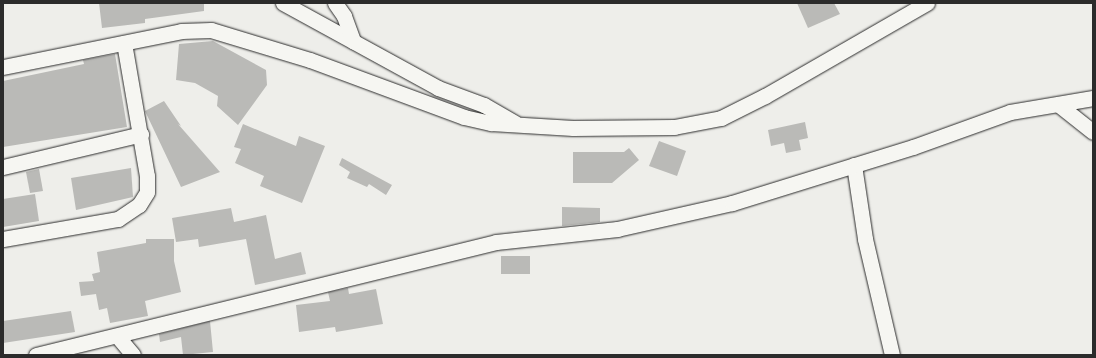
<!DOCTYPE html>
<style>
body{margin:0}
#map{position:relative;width:1096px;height:358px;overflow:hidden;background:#eeeeea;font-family:"Playpen Sans",sans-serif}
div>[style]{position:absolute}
.building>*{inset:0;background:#babab7}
.roads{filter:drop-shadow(0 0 1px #2b2b2b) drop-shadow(0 0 1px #2b2b2b)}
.minor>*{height:15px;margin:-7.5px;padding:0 7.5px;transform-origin:7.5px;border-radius:7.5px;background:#f6f6f2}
span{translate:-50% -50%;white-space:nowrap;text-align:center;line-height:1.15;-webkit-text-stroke:3.5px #f6f6f2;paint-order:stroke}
.frame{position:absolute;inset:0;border:4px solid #2b2b2b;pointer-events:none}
</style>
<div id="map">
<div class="building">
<i style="clip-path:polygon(99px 3px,204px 3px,204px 11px,145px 19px,145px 23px,102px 28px)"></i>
<i style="clip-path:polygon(797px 3px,834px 3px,840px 14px,808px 28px)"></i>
<i style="clip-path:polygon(213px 41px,266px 70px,267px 85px,238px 125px,217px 106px,218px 96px,195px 83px,176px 80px,179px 44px)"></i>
<i style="clip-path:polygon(115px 54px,127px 127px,3px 147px,3px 81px,84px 64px,83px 60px)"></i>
<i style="clip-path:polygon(164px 101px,181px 126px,178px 124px,220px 172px,181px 187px,145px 111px)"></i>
<i style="clip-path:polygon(805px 122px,808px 138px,799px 140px,801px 150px,786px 153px,784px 143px,771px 146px,768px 130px)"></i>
<i style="clip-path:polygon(243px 124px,296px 146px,299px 136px,325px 146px,302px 203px,260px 186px,264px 176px,235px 163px,241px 149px,234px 147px)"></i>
<i style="clip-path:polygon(659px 141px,686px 151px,677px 176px,649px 166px)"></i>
<i style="clip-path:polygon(629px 148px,639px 160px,612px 183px,573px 183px,573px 152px,624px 152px)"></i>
<i style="clip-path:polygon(342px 158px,392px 185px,386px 195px,369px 184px,367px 187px,347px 178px,350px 172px,339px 165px)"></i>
<i style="clip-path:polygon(131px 168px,133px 197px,76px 210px,71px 178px)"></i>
<i style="clip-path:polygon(39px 169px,43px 191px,30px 193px,26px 172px)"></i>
<i style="clip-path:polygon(35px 194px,39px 221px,3px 227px,3px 199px)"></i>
<i style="clip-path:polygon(562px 207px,600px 208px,600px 222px,562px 226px)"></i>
<i style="clip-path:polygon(231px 208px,234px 222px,266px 215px,275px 259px,301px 252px,306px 274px,255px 285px,246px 239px,199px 247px,198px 239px,176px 242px,172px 218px)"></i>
<i style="clip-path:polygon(146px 239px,174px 239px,174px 261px,181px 292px,145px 301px,148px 316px,110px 323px,107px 308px,99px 310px,96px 294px,81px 296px,79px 282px,94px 281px,92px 274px,100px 272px,97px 252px,146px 243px)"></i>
<i style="clip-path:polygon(501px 256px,530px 256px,530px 274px,501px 274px)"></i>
<i style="clip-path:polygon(348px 288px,349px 294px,376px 289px,383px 324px,336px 332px,335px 327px,299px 332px,296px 305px,330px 301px,328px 292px)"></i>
<i style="clip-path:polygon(71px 311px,75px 332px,3px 343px,3px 321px)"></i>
<i style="clip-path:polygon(210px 321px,213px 352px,183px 355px,181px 337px,160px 342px,159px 334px)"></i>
</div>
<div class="roads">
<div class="minor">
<i style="left:283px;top:3px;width:177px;rotate:28.7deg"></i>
<i style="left:438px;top:88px;width:49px;rotate:20.3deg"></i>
<i style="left:484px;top:105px;width:36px;rotate:30deg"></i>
<i style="left:335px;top:3px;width:16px;rotate:55deg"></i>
<i style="left:344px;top:16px;width:27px;rotate:70deg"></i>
<i style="left:3px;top:67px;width:182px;rotate:-11.4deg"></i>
<i style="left:181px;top:31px;width:30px;rotate:-2deg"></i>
<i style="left:211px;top:30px;width:103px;rotate:16.9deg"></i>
<i style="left:310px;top:60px;width:164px;rotate:20.3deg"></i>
<i style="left:464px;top:117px;width:28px;rotate:13deg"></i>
<i style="left:491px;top:123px;width:82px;rotate:3.5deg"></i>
<i style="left:573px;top:128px;width:101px;rotate:-0.6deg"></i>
<i style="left:674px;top:127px;width:48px;rotate:-10.8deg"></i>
<i style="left:721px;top:118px;width:49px;rotate:-26.6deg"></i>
<i style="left:765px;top:96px;width:187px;rotate:-29.9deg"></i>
<i style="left:1059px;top:105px;width:43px;rotate:38.5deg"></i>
<i style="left:854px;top:165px;width:75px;rotate:81.5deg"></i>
<i style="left:865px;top:239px;width:119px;rotate:76.9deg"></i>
<i style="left:3px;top:167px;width:142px;rotate:-13.4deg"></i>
<i style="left:3px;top:239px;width:117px;rotate:-9.9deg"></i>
<i style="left:118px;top:219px;width:25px;rotate:-34deg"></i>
<i style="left:139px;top:205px;width:15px;rotate:-58deg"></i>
<i style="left:147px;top:192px;width:16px;rotate:-90deg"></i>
<i style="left:147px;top:176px;width:135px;rotate:-99.8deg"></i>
<i style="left:118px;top:337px;width:23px;rotate:50deg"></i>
<i style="left:36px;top:355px;width:474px;rotate:-13.8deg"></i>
<i style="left:496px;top:242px;width:122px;rotate:-6.1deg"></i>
<i style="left:617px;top:229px;width:118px;rotate:-12.7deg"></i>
<i style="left:732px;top:203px;width:189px;rotate:-17.2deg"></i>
<i style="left:913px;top:147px;width:103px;rotate:-19.8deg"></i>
<i style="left:1010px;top:112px;width:84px;rotate:-9.6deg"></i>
</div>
</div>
<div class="frame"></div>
</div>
